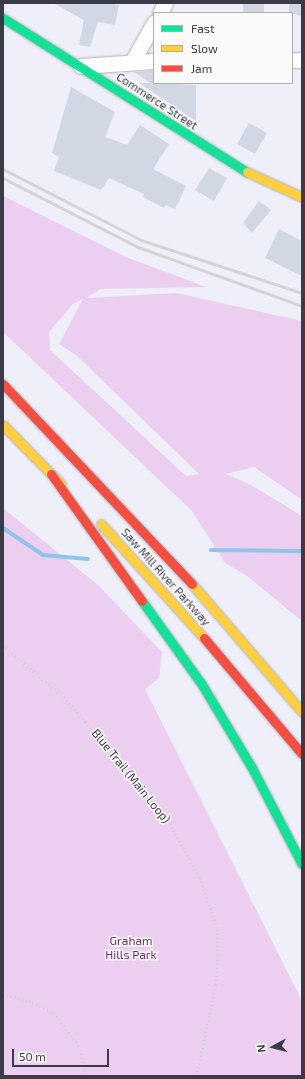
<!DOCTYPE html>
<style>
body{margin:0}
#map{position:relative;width:305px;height:1079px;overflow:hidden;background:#efeffa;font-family:"Exo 2",sans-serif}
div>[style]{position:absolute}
.green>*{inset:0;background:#eccff0}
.stream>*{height:4px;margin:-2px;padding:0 2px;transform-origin:2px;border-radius:2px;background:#91c4ed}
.building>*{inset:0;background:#d2d7e4}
.path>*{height:2.5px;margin-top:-1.25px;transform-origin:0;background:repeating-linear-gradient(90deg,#d1d1d7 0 1px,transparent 0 4px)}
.roads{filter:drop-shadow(0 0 1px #afafb9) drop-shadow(0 0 1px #afafb9)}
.street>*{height:15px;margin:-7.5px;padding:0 7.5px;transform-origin:7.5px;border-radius:7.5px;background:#fdfdfe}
.fast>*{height:9px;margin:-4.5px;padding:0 4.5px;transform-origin:4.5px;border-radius:4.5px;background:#16e098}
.slow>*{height:9px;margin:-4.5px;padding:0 4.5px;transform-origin:4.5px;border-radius:4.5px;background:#ffcf43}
.jam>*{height:9px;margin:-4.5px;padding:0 4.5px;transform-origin:4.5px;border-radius:4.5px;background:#f24e42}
.rail>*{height:3px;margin:-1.5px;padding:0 1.5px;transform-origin:1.5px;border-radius:1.5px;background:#d4d4d7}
span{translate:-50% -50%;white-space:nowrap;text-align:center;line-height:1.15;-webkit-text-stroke:3px #fafafa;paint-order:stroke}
.street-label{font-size:12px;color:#3b3b47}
.park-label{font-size:12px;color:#732a73}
.frame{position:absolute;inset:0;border:4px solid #3b3b47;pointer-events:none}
.legend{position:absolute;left:153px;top:12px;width:140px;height:72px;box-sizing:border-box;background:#fafafa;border:1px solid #aeaeb2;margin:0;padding:5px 7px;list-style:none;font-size:12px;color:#3b3b47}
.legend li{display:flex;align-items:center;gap:8px;height:20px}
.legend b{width:20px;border:1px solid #aeaeb2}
.north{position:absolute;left:253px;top:1027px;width:40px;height:40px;-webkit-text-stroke:3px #fafafa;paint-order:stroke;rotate:263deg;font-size:11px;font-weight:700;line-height:16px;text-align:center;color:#3b3b47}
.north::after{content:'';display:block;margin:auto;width:14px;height:18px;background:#3b3b47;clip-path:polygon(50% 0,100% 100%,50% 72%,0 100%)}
.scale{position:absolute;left:12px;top:1049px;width:97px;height:18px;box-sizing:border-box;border:2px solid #3b3b47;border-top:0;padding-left:5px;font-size:12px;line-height:14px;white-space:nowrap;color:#3b3b47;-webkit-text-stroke:3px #fafafa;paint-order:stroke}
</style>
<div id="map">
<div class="green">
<i style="clip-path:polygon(evenodd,3px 196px,126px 257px,206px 287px,101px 289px,86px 298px,177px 293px,302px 321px,302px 500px,254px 467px,226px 474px,251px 485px,302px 516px,302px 621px,247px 576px,225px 563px,192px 511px,3px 332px,3px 196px,83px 299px,59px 344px,76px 355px,199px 474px,186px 476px,50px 350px,49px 332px,73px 304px,83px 299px)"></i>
<i style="clip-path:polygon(3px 508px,98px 585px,162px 652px,159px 678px,145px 689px,302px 1001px,302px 1076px,3px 1076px)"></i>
</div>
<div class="stream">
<i style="left:3px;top:528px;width:48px;rotate:34deg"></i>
<i style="left:43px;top:555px;width:45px;rotate:5.1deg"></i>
<i style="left:211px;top:550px;width:91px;rotate:0.6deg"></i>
</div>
<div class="building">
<i style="clip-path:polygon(53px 3px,109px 3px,119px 5px,115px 25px,98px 22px,90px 47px,79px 45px,84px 20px)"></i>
<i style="clip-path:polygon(243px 3px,264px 3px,264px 13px,243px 13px)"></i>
<i style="clip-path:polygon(289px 3px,302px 3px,302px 16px,289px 13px)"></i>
<i style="clip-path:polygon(154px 71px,154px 83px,196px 85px,196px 121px,139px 83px,150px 83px,134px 72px)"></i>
<i style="clip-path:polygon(71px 87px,115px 112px,105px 137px,127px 145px,140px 125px,169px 144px,153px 169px,186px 186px,175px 209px,166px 205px,164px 208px,143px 197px,144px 194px,109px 178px,101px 190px,54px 171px,59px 157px,52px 153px)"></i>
<i style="clip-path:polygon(249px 123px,267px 133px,255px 154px,237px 144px)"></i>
<i style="clip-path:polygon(209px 168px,227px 178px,214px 201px,195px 190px)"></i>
<i style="clip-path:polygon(259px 201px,271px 210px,252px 233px,243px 223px)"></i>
<i style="clip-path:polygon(279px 229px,302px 241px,302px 276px,265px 258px)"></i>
</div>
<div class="path">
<i style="left:3px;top:645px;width:84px;rotate:40.7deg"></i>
<i style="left:67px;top:700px;width:48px;rotate:49.3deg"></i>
<i style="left:98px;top:736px;width:109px;rotate:50.2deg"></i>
<i style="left:168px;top:820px;width:66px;rotate:61.1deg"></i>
<i style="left:200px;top:878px;width:55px;rotate:70.9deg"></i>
<i style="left:218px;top:930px;width:26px;rotate:90deg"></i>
<i style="left:218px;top:956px;width:29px;rotate:94deg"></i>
<i style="left:216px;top:985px;width:93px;rotate:101.8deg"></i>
<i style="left:3px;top:994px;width:27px;rotate:15deg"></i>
<i style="left:29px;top:1001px;width:28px;rotate:26deg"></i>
<i style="left:54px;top:1013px;width:41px;rotate:52.9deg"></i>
<i style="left:79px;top:1046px;width:31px;rotate:75deg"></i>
</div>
<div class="roads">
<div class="street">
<i style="left:160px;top:13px;width:11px;rotate:-63deg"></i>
<i style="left:292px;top:60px;width:10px"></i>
<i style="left:132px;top:62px;width:45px;rotate:-60.6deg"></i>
<i style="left:81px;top:66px;width:73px;rotate:-3.9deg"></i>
</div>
<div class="fast">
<i style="left:3px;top:18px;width:289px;rotate:32.3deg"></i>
<i style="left:142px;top:601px;width:101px;rotate:54.3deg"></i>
<i style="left:201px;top:683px;width:99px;rotate:59deg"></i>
<i style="left:252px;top:768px;width:108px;rotate:62.5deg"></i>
</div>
<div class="slow">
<i style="left:247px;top:172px;width:60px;rotate:24.4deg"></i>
<i style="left:3px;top:425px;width:83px;rotate:45.5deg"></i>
<i style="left:101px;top:524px;width:154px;rotate:47.9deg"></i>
<i style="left:192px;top:584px;width:169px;rotate:49.3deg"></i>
</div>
<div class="jam">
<i style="left:3px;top:384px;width:275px;rotate:46.6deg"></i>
<i style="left:51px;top:474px;width:156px;rotate:54.4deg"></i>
<i style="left:204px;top:638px;width:152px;rotate:49.8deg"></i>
</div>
</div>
<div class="rail">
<i style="left:3px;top:169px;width:155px;rotate:27.2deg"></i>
<i style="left:141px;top:240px;width:169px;rotate:18.2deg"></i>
<i style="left:3px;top:178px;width:152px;rotate:27.1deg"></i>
<i style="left:138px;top:247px;width:174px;rotate:19.8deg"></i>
</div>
<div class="street-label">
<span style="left:157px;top:101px;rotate:33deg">Commerce Street</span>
<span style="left:166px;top:577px;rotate:48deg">Saw Mill River Parkway</span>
<span style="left:131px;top:776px;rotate:51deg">Blue Trail (Main Loop)</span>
</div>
<div class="park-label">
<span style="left:131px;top:948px">Graham<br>Hills Park</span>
</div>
<div class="frame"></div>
<ul class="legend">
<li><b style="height:5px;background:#16e098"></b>Fast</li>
<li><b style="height:5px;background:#ffcf43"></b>Slow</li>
<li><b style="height:5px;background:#f24e42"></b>Jam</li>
</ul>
<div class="north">N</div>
<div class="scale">50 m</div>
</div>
